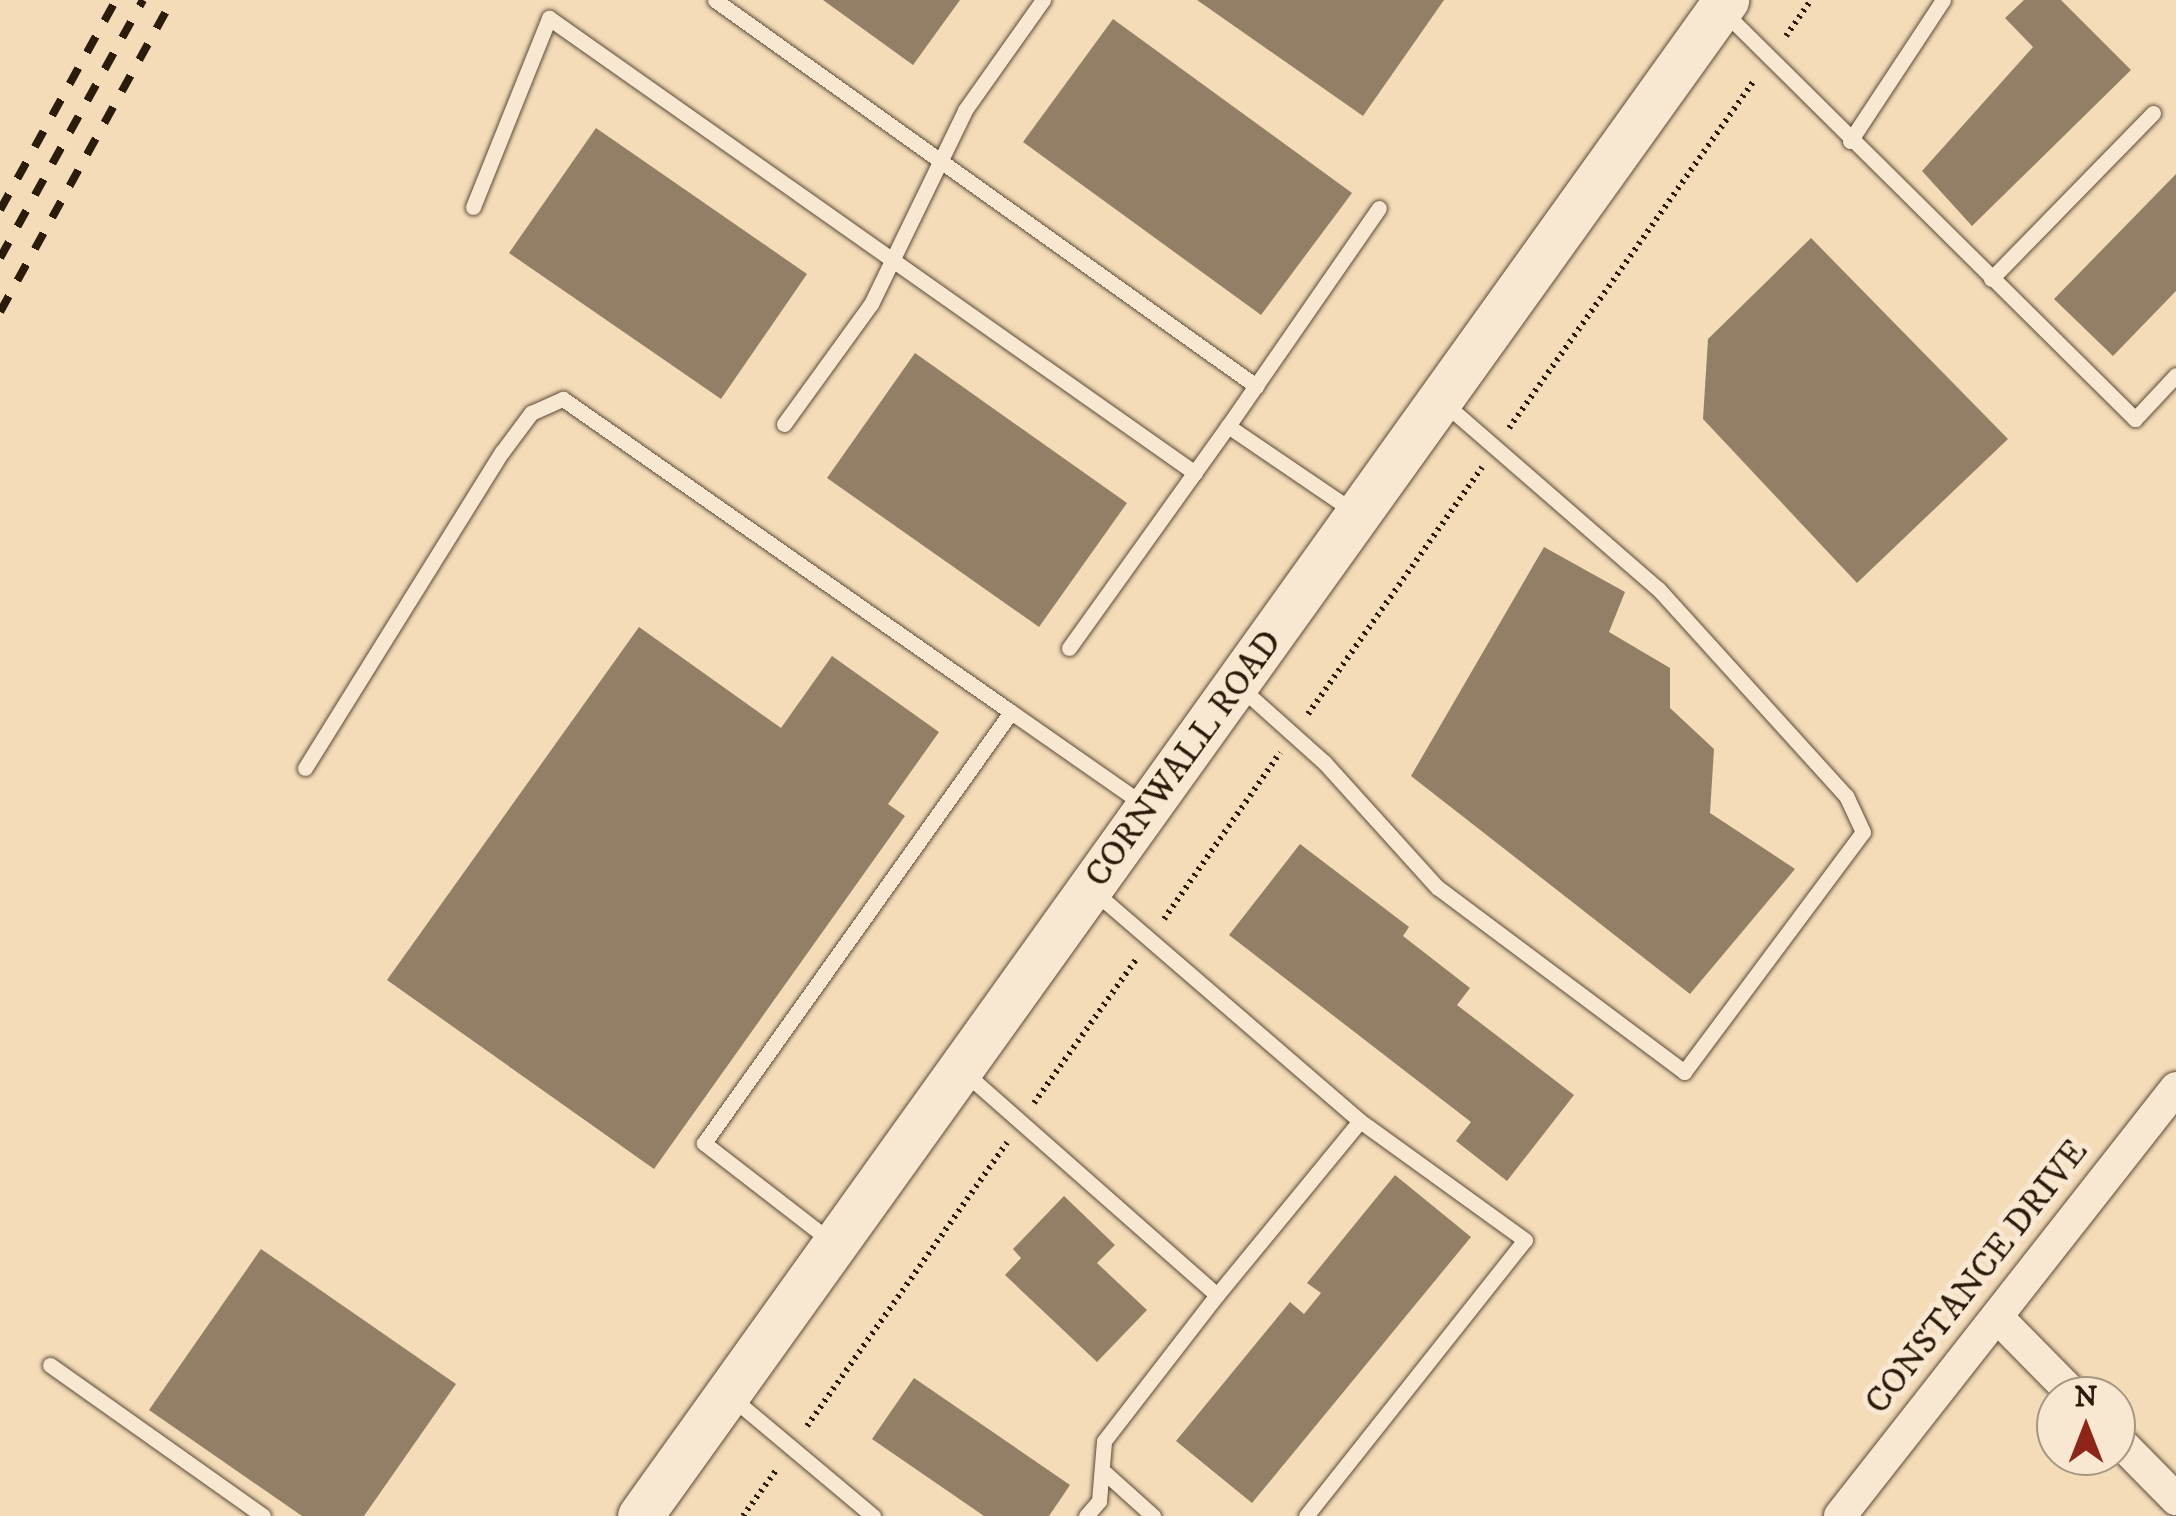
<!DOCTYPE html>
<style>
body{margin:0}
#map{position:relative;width:2176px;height:1516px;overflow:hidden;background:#f4dcb9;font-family:"IM FELL DW Pica",serif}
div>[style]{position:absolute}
.building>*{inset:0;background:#937f65}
.path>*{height:6px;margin-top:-3px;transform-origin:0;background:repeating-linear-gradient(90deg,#2a1b0a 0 2.5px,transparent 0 7.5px)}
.roads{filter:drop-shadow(0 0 2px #5c4b36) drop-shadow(0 0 2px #5c4b36)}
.lane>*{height:15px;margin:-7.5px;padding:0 7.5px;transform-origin:7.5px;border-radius:7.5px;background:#f8e8d2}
.street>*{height:32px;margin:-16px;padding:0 16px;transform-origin:16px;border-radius:16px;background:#f8e8d2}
.secondary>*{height:45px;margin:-22.5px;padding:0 22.5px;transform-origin:22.5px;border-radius:22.5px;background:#f8e8d2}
.rail>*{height:8px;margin-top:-4px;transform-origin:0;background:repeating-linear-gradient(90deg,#2a1b0a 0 18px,transparent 0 36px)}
span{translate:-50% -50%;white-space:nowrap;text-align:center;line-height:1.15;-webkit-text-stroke:10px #f8e8d2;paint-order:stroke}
.street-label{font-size:35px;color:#2a1b0a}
.north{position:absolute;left:2036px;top:1376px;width:100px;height:100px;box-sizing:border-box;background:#f8e8d2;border:2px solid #a69682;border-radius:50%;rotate:0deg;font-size:28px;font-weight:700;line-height:40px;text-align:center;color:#2a1b0a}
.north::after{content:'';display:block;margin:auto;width:35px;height:45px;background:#8f2418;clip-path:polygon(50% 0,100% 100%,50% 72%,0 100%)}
</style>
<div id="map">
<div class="building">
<i style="clip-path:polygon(823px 0,960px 0,913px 65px)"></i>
<i style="clip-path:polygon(1197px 0,1444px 0,1363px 116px)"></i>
<i style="clip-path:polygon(2024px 0,2061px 0,2131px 70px,1972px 226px,1922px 171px,2033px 47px,2005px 18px)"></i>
<i style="clip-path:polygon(1113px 19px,1352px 193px,1261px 315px,1023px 142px)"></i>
<i style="clip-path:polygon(596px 128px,807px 274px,721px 399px,509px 253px)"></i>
<i style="clip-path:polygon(2176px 174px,2176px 291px,2113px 356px,2054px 299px)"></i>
<i style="clip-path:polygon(1811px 238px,2008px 439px,1857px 583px,1703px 419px,1708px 339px)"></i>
<i style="clip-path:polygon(915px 353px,1127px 503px,1039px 627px,827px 478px)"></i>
<i style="clip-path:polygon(1544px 547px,1625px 592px,1609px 632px,1670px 668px,1670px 708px,1714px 749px,1710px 813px,1795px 869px,1690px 994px,1411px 776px)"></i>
<i style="clip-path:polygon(639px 627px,781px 728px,832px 656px,939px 732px,888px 804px,905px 816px,654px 1169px,387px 980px)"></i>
<i style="clip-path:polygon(1300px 844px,1409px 927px,1403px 936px,1470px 988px,1457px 1005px,1574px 1095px,1507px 1181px,1456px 1141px,1471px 1122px,1229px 935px)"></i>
<i style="clip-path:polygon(1395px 1175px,1471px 1237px,1252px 1503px,1176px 1441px,1290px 1302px,1304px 1314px,1321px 1293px,1307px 1283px)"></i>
<i style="clip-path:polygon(1064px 1196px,1115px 1245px,1097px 1263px,1147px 1310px,1097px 1362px,1005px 1275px,1021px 1258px,1013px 1249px)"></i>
<i style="clip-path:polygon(261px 1249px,456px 1384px,364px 1516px,302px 1516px,149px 1410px)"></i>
<i style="clip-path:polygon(914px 1378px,1070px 1485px,1049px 1516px,984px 1516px,872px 1439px)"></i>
</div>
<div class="path">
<i style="left:1786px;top:36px;width:44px;rotate:-55.2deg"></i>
<i style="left:1509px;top:428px;width:427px;rotate:-54.8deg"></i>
<i style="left:1308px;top:714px;width:302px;rotate:-54.8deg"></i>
<i style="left:1164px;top:919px;width:203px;rotate:-55.1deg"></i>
<i style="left:1034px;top:1103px;width:178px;rotate:-54.6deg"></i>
<i style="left:807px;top:1426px;width:347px;rotate:-54.8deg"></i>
<i style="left:743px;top:1516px;width:58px;rotate:-54.1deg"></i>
</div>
<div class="roads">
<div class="lane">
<i style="left:715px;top:0;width:665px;rotate:35.51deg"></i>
<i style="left:1723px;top:11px;width:580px;rotate:44.72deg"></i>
<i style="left:2135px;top:419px;width:60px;rotate:-47deg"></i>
<i style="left:1850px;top:141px;width:169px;rotate:-56.6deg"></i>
<i style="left:473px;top:207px;width:204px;rotate:-68.1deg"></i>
<i style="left:549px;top:18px;width:790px;rotate:35.16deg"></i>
<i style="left:1991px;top:279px;width:232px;rotate:-45.7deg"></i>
<i style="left:784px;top:424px;width:148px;rotate:-54.1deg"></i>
<i style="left:871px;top:304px;width:216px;rotate:-64.1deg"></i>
<i style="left:965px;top:110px;width:135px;rotate:-54.7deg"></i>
<i style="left:1356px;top:513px;width:155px;rotate:-145.8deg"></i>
<i style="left:1228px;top:426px;width:265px;rotate:-55.3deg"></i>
<i style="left:1069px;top:648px;width:273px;rotate:-54.4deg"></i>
<i style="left:1240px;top:687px;width:113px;rotate:41.8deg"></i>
<i style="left:1324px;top:762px;width:169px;rotate:47.9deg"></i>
<i style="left:1437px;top:887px;width:309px;rotate:36.8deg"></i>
<i style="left:1684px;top:1072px;width:299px;rotate:-53.3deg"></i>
<i style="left:1863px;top:832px;width:40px;rotate:-115deg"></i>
<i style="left:1846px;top:796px;width:280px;rotate:-132.2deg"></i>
<i style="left:1658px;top:589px;width:284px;rotate:-139deg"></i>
<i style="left:305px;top:768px;width:372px;rotate:-58.1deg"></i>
<i style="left:502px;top:452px;width:49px;rotate:-53.4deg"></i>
<i style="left:531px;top:413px;width:35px;rotate:-24deg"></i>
<i style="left:563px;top:399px;width:547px;rotate:34.94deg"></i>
<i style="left:964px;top:1072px;width:337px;rotate:41.4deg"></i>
<i style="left:1217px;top:1295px;width:225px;rotate:-50.6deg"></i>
<i style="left:1360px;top:1121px;width:350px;rotate:-139.2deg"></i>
<i style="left:832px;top:1242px;width:162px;rotate:-142.3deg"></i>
<i style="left:704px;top:1143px;width:529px;rotate:-54.54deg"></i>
<i style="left:1011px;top:712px;width:161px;rotate:34.9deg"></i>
<i style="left:50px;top:1365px;width:261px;rotate:35.3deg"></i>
<i style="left:730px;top:1396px;width:187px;rotate:40deg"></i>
<i style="left:1102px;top:1470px;width:69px;rotate:42deg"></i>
<i style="left:1086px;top:1516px;width:20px;rotate:-49deg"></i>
<i style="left:1099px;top:1501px;width:60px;rotate:-85.2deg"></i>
<i style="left:1104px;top:1441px;width:185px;rotate:-52.3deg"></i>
<i style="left:1306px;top:1516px;width:352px;rotate:-51.6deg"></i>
<i style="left:1525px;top:1240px;width:203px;rotate:-144.2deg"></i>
</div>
<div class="street">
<i style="left:1997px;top:1317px;width:111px;rotate:45.4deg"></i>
<i style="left:2116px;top:1438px;width:86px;rotate:45.5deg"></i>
<i style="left:1840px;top:1516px;width:544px;rotate:-51.87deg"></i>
</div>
<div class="secondary">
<i style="left:640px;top:1516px;width:1865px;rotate:-54.38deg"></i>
</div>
</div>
<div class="rail">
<i style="left:0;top:210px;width:240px;rotate:-61.1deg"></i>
<i style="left:0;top:258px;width:295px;rotate:-61deg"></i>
<i style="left:0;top:312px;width:356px;rotate:-61.1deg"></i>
</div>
<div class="street-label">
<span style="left:1184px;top:759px;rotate:-54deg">CORNWALL ROAD</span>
<span style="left:1977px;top:1277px;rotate:-52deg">CONSTANCE DRIVE</span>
</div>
<div class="north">N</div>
</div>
